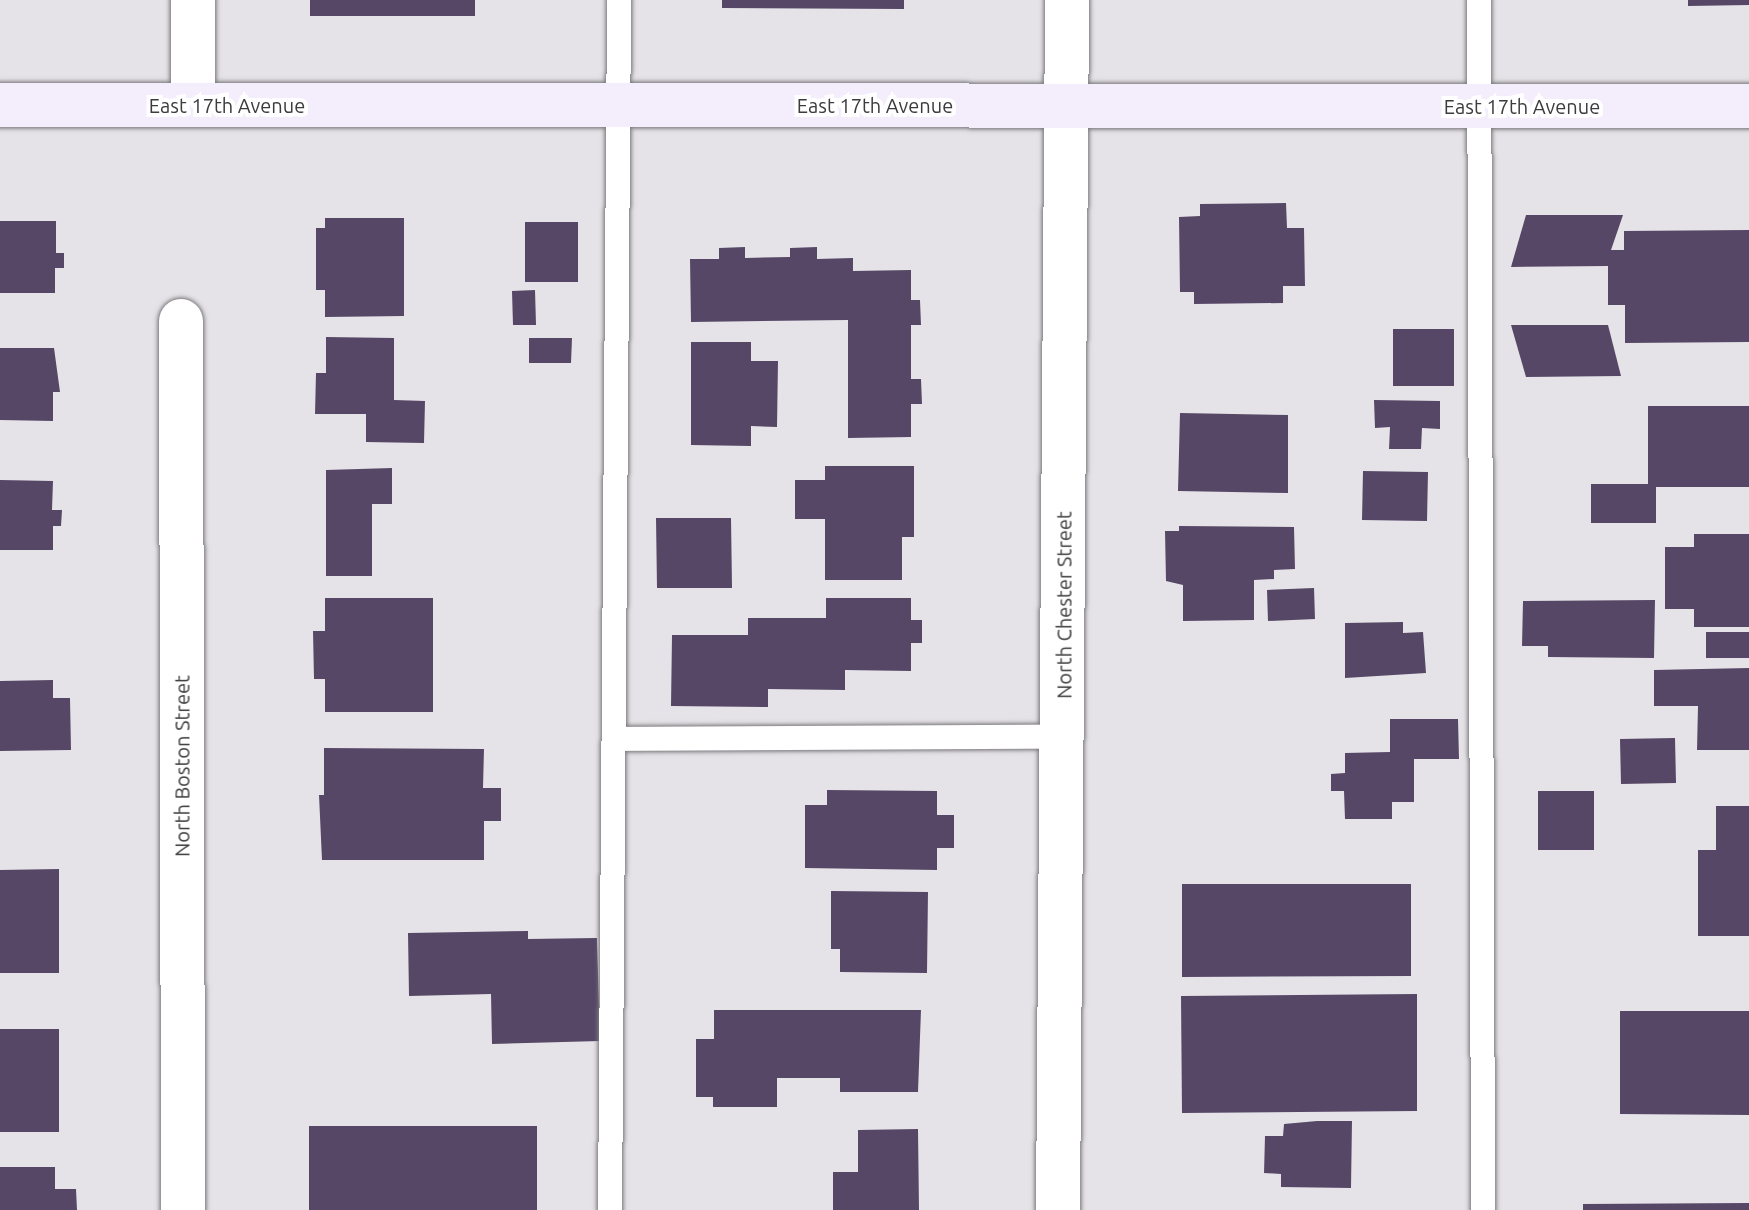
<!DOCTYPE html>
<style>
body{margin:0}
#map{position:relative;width:1749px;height:1210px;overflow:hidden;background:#e5e3e7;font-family:Ubuntu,sans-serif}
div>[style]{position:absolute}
.building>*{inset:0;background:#564767}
.roads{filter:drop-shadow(0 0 2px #7c7a7e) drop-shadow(0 0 2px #7c7a7e)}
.lane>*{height:24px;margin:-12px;padding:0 12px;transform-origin:12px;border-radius:12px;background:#fff}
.street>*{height:44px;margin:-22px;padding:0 22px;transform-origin:22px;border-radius:22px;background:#fff}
.secondary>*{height:44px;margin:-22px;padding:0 22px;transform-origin:22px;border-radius:22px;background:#f4edfc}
span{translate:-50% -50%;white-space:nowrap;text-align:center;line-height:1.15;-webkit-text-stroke:8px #fff;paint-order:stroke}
.street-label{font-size:20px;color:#3c3b3d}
</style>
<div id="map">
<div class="building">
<i style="clip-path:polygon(310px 0,475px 0,475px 16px,310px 16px)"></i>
<i style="clip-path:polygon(722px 0,904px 0,904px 9px,722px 8px)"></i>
<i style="clip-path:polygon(1688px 0,1749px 0,1749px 5px,1688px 6px)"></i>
<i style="clip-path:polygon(1286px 203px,1287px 228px,1304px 228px,1305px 286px,1283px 286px,1283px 303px,1194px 304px,1194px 292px,1180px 292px,1179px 217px,1200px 216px,1200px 204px)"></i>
<i style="clip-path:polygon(1526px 215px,1623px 215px,1611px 250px,1624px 250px,1624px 231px,1749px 230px,1749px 342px,1625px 343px,1625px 305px,1608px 305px,1608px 266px,1511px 267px)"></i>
<i style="clip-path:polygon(325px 218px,404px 218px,404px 316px,325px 317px,325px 290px,316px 290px,316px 228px,325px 228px)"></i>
<i style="clip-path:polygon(0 221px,56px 221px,56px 253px,64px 253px,64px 268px,55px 268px,55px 293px,0 293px)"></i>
<i style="clip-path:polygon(525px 222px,578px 222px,578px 282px,525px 282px)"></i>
<i style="clip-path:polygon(745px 247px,745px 258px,790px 257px,790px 248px,817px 247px,817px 259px,853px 258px,853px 271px,911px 270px,911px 300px,920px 300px,921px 325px,911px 325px,911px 379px,921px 379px,922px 404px,911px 404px,911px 437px,848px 438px,848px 320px,691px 322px,690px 259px,719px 259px,719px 248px)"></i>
<i style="clip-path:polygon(535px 290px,536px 325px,513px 325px,512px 291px)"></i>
<i style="clip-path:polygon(1511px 325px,1608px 325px,1621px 376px,1526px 377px)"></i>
<i style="clip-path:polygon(1393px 329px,1454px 329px,1454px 386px,1393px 386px)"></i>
<i style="clip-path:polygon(326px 337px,394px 338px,394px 400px,425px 401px,424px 443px,366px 442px,366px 414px,315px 414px,316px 373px,326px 373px)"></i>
<i style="clip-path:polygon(529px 338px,572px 338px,571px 363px,529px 363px)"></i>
<i style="clip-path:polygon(691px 342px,751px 342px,751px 361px,778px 361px,777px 427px,751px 426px,751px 446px,691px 445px)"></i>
<i style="clip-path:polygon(0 348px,54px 348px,60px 392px,53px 392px,53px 421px,0 420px)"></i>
<i style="clip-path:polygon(1374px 400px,1440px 401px,1440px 429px,1422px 428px,1421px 449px,1389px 449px,1390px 427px,1375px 428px)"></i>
<i style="clip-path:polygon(1648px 406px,1749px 406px,1749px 487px,1656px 487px,1656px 523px,1591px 523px,1591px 484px,1648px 484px)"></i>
<i style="clip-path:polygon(1180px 413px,1288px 415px,1288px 493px,1178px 491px)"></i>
<i style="clip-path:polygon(825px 466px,914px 466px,914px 537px,902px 537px,902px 580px,825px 580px,825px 519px,795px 519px,795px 480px,825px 480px)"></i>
<i style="clip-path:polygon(392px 468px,392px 504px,372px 504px,372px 576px,326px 576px,326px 470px)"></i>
<i style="clip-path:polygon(1363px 471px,1428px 472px,1427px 521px,1362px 520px)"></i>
<i style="clip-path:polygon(0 480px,53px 481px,52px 510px,62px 510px,61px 526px,53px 526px,53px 550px,0 550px)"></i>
<i style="clip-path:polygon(656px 518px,731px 518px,732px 588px,657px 588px)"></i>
<i style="clip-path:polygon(1179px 526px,1294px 527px,1295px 569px,1274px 570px,1274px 579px,1254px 580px,1254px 620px,1183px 621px,1183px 585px,1166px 581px,1165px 531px,1179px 531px)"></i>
<i style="clip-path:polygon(1694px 534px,1749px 534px,1749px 627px,1694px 627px,1694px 609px,1665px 609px,1665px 547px,1694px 547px)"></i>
<i style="clip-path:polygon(1314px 588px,1315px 619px,1268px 621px,1267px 590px)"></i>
<i style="clip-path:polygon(325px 598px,433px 598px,433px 712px,325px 712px,325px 679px,314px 679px,313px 631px,325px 631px)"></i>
<i style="clip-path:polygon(826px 598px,911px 598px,911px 620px,922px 620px,922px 643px,911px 643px,911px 671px,845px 670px,845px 690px,768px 689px,768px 707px,671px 706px,672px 635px,748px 635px,748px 618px,826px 618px)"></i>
<i style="clip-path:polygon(1655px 600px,1654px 658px,1548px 657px,1548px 646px,1522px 646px,1523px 601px)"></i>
<i style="clip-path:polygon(1403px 622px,1403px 633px,1423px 632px,1426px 673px,1345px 678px,1345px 623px)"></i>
<i style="clip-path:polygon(1706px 632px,1749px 632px,1749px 658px,1706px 658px)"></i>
<i style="clip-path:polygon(1749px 668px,1749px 750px,1697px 750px,1698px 706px,1654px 706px,1654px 670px)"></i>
<i style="clip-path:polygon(53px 680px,53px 698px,70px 698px,71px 750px,0 751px,0 681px)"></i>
<i style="clip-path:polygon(1390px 719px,1458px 719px,1459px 759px,1414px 759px,1414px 802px,1392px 802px,1392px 819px,1345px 819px,1344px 791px,1331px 791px,1331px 774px,1345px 773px,1345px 753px,1390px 752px)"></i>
<i style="clip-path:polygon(1675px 738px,1676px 783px,1621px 784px,1620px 739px)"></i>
<i style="clip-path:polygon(324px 748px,484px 749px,483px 788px,501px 788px,501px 821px,484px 821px,484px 860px,322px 860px,319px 795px,324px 795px)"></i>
<i style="clip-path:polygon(827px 790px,937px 791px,937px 815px,954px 815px,954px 848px,937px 848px,937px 870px,805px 868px,805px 805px,827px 805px)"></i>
<i style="clip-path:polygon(1538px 791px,1594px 791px,1594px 850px,1538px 850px)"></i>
<i style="clip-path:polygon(1716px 806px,1749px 806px,1749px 936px,1698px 936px,1698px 850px,1716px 850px)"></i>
<i style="clip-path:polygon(59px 869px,59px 973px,0 973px,0 870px)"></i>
<i style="clip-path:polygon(1182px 884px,1411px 884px,1411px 976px,1182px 977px)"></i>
<i style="clip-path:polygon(831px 891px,928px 892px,927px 973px,840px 972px,840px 949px,831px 949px)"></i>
<i style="clip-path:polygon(528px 931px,528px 939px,597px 938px,600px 1041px,492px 1044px,491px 994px,409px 996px,408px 933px)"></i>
<i style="clip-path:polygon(1417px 994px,1417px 1111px,1182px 1113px,1181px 996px)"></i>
<i style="clip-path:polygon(714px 1010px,921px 1010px,918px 1092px,840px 1092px,840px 1078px,777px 1078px,777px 1107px,713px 1107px,713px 1097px,696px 1097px,696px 1039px,714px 1039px)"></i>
<i style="clip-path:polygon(1620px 1011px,1749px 1011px,1749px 1115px,1620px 1114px)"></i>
<i style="clip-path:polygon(0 1029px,59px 1029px,59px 1132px,0 1132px)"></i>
<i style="clip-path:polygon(1317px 1121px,1352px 1121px,1351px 1188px,1281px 1187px,1281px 1174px,1264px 1173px,1265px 1136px,1283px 1136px,1284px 1124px)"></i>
<i style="clip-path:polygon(309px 1126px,537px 1126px,537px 1210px,309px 1210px)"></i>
<i style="clip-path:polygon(918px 1129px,919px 1210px,833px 1210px,833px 1172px,858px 1172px,858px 1130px)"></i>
<i style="clip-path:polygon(0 1167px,55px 1167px,55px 1189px,76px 1189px,77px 1210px,0 1210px)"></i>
<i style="clip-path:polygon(1749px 1203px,1749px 1210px,1583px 1210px,1583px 1204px)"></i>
</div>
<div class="roads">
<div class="lane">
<i style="left:1479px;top:0;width:1210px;rotate:89.81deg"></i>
<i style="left:614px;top:739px;width:448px;rotate:-0.3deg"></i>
<i style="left:610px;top:1210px;width:1210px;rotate:-89.57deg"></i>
</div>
<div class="street">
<i style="left:193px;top:0;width:105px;rotate:90deg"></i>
<i style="left:181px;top:321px;width:889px;rotate:89.87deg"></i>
<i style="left:1058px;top:1210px;width:1210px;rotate:-89.57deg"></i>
</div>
<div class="secondary">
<i style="left:0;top:105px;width:1749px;rotate:0.03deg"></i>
</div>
</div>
<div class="street-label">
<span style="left:227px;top:105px">East 17th Avenue</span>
<span style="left:875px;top:105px">East 17th Avenue</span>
<span style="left:1522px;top:106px">East 17th Avenue</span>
<span style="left:1064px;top:605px;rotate:-90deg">North Chester Street</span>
<span style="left:182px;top:766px;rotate:-90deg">North Boston Street</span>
</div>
</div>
